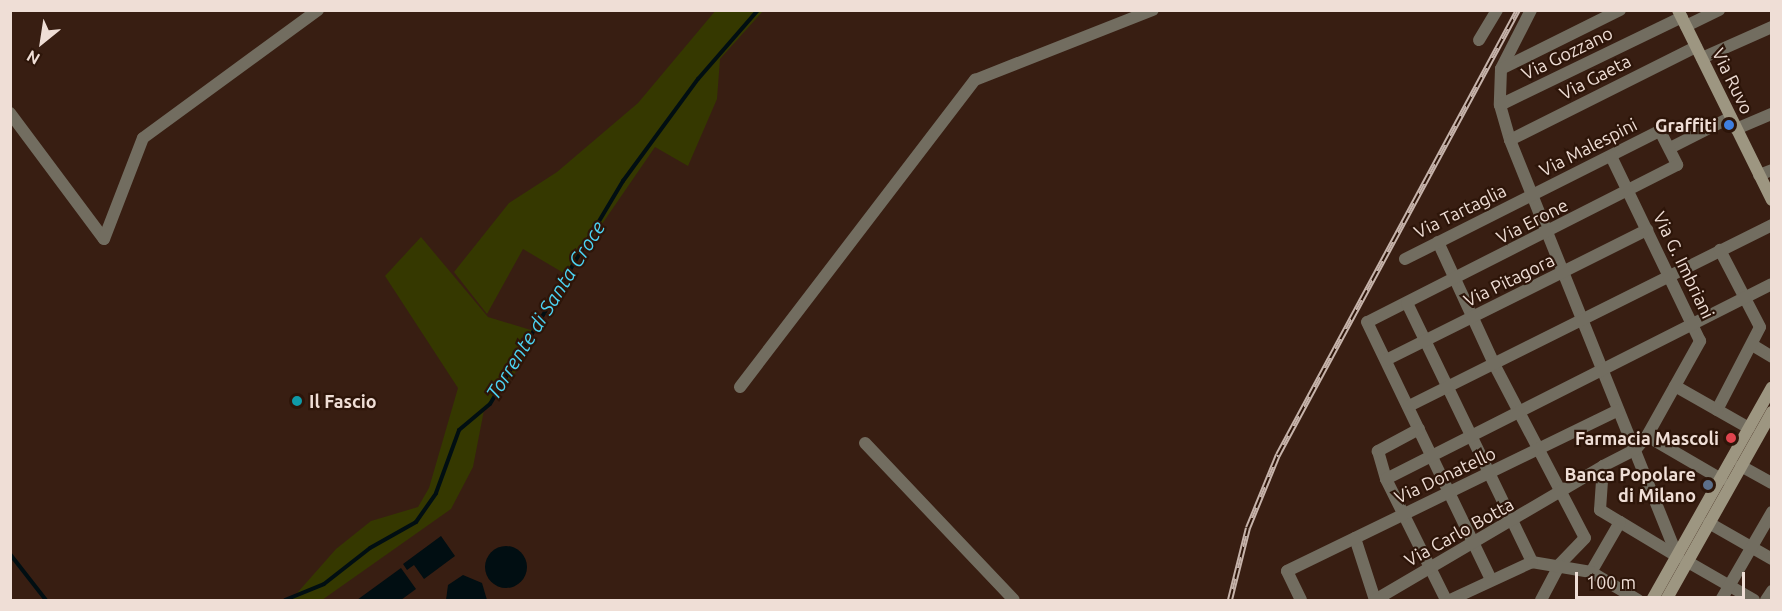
<!DOCTYPE html>
<style>
body{margin:0}
#map{position:relative;width:1782px;height:611px;overflow:hidden;background:#381e12;font-family:Ubuntu,sans-serif}
div>[style]{position:absolute}
.green>*{inset:0;background:#353800}
.water>*{inset:0;background:#010e12}
.round{border-radius:50%}
.stream>*{height:4px;margin:-2px;padding:0 2px;transform-origin:2px;border-radius:2px;background:#010e12}
.minor>*{height:12px;margin:-6px;padding:0 6px;transform-origin:6px;border-radius:6px;background:#726d60}
.secondary>*{height:12px;margin:-6px;padding:0 6px;transform-origin:6px;border-radius:6px;background:#9d9681}
.rail>*{height:6px;margin-top:-3px;transform-origin:0;background:repeating-linear-gradient(90deg,#2d1509 0 11px,#c6b3aa 0 22px);box-sizing:border-box;border-block:2px solid #c6b3aa}
.dots>*{width:16px;height:16px;translate:-50% -50%;box-sizing:border-box;border:3px solid #2d1509;border-radius:50%}
span{translate:-50% -50%;white-space:nowrap;text-align:center;line-height:1.15;-webkit-text-stroke:4.5px #2d1509;paint-order:stroke}
.street-label{font-size:18px;color:#efded6}
.poi-label{font-size:18px;color:#efded6;font-weight:700}
.right{translate:-100% -50%;text-align:right}
.left{translate:0 -50%;text-align:left}
.water-label{font-size:20px;color:#4cd2f1;font-style:italic}
.frame{position:absolute;inset:0;border:12px solid #efded6;pointer-events:none}
.north{position:absolute;left:12px;top:12px;width:60px;height:60px;-webkit-text-stroke:4px #2d1509;paint-order:stroke;rotate:210deg;font-size:16px;font-weight:700;line-height:24px;text-align:center;color:#efded6}
.north::after{content:'';display:block;margin:auto;width:21px;height:27px;background:#efded6;clip-path:polygon(50% 0,100% 100%,50% 72%,0 100%)}
.scale{position:absolute;left:1575px;top:572px;width:170px;height:27px;box-sizing:border-box;border:3px solid #efded6;border-top:0;padding-left:8px;font-size:18px;line-height:21px;white-space:nowrap;color:#efded6;-webkit-text-stroke:4px #2d1509;paint-order:stroke}
</style>
<div id="map">
<div class="green">
<i style="clip-path:polygon(716px 10px,763px 11px,720px 59px,717px 99px,688px 166px,655px 147px,567px 275px,523px 249px,487px 314px,454px 272px,509px 203px,557px 172px,638px 103px)"></i>
<i style="clip-path:polygon(421px 237px,488px 317px,534px 331px,520px 367px,484px 410px,473px 467px,451px 509px,322px 600px,291px 600px,336px 549px,371px 521px,418px 507px,429px 488px,458px 388px,385px 276px)"></i>
</div>
<div class="water">
<i style="clip-path:polygon(441px 536px,455px 556px,424px 579px,414px 565px,407px 570px,403px 564px)"></i>
<i class="round" style="left:485px;top:546px;width:42px;height:42px"></i>
<i style="clip-path:polygon(401px 568px,416px 589px,401px 600px,357px 600px)"></i>
<i style="clip-path:polygon(463px 575px,482px 583px,487px 600px,446px 600px,448px 585px)"></i>
</div>
<div class="stream">
<i style="left:10px;top:554px;width:58px;rotate:52deg"></i>
<i style="left:285px;top:600px;width:42px;rotate:-22.3deg"></i>
<i style="left:324px;top:584px;width:58px;rotate:-38deg"></i>
<i style="left:370px;top:548px;width:53px;rotate:-29.5deg"></i>
<i style="left:416px;top:522px;width:35px;rotate:-55deg"></i>
<i style="left:436px;top:493px;width:67px;rotate:-69.9deg"></i>
<i style="left:459px;top:430px;width:40px;rotate:-40deg"></i>
<i style="left:490px;top:404px;width:260px;rotate:-59.2deg"></i>
<i style="left:623px;top:181px;width:127px;rotate:-53.7deg"></i>
<i style="left:698px;top:79px;width:91px;rotate:-49deg"></i>
</div>
<div class="minor">
<i style="left:1531px;top:10px;width:66px;rotate:117deg"></i>
<i style="left:1501px;top:69px;width:36px;rotate:92deg"></i>
<i style="left:1500px;top:105px;width:36px;rotate:74deg"></i>
<i style="left:1510px;top:140px;width:450px;rotate:68.1deg"></i>
<i style="left:1686px;top:26px;width:37px;rotate:-26deg"></i>
<i style="left:1479px;top:40px;width:35px;rotate:-59deg"></i>
<i style="left:1702px;top:58px;width:77px;rotate:-23.9deg"></i>
<i style="left:1501px;top:69px;width:133px;rotate:-26.4deg"></i>
<i style="left:1500px;top:105px;width:202px;rotate:-25.8deg"></i>
<i style="left:10px;top:113px;width:157px;rotate:53.3deg"></i>
<i style="left:1736px;top:129px;width:39px;rotate:-23deg"></i>
<i style="left:1510px;top:140px;width:208px;rotate:-26.6deg"></i>
<i style="left:1670px;top:148px;width:68px;rotate:-26.9deg"></i>
<i style="left:1759px;top:175px;width:14px;rotate:-21deg"></i>
<i style="left:104px;top:239px;width:108px;rotate:-68.9deg"></i>
<i style="left:143px;top:138px;width:217px;rotate:-36.2deg"></i>
<i style="left:1438px;top:242px;width:134px;rotate:65.3deg"></i>
<i style="left:1494px;top:364px;width:196px;rotate:62.4deg"></i>
<i style="left:1585px;top:538px;width:36px;rotate:134deg"></i>
<i style="left:1560px;top:564px;width:41px;rotate:117.8deg"></i>
<i style="left:1405px;top:259px;width:285px;rotate:-26.7deg"></i>
<i style="left:1660px;top:131px;width:38px;rotate:63deg"></i>
<i style="left:1677px;top:165px;width:347px;rotate:153.1deg"></i>
<i style="left:1367px;top:322px;width:286px;rotate:64.3deg"></i>
<i style="left:1407px;top:303px;width:288px;rotate:64.2deg"></i>
<i style="left:1754px;top:346px;width:21px;rotate:31deg"></i>
<i style="left:1386px;top:360px;width:292px;rotate:-26.5deg"></i>
<i style="left:1675px;top:386px;width:85px;rotate:29.6deg"></i>
<i style="left:740px;top:387px;width:387px;rotate:-52.6deg"></i>
<i style="left:975px;top:80px;width:191px;rotate:-21.5deg"></i>
<i style="left:1409px;top:406px;width:406px;rotate:-26.5deg"></i>
<i style="left:1717px;top:410px;width:93px;rotate:-62.6deg"></i>
<i style="left:1760px;top:327px;width:87px;rotate:-117.5deg"></i>
<i style="left:1419px;top:429px;width:47px;rotate:151.8deg"></i>
<i style="left:1378px;top:451px;width:29px;rotate:74deg"></i>
<i style="left:1386px;top:479px;width:135px;rotate:63.6deg"></i>
<i style="left:1647px;top:436px;width:86px;rotate:30.2deg"></i>
<i style="left:865px;top:443px;width:216px;rotate:46.5deg"></i>
<i style="left:1603px;top:466px;width:36px;rotate:-27deg"></i>
<i style="left:1635px;top:450px;width:18px;rotate:-49deg"></i>
<i style="left:1647px;top:436px;width:109px;rotate:-60.8deg"></i>
<i style="left:1700px;top:341px;width:205px;rotate:-115.7deg"></i>
<i style="left:1741px;top:466px;width:35px;rotate:29deg"></i>
<i style="left:1386px;top:479px;width:432px;rotate:-26.8deg"></i>
<i style="left:1620px;top:522px;width:68px;rotate:31.1deg"></i>
<i style="left:1709px;top:523px;width:73px;rotate:29.7deg"></i>
<i style="left:1355px;top:538px;width:65px;rotate:72.1deg"></i>
<i style="left:1375px;top:600px;width:264px;rotate:-30.4deg"></i>
<i style="left:1603px;top:466px;width:44px;rotate:93.9deg"></i>
<i style="left:1600px;top:510px;width:23px;rotate:31deg"></i>
<i style="left:1620px;top:522px;width:58px;rotate:120.1deg"></i>
<i style="left:1591px;top:572px;width:60px;rotate:-170.4deg"></i>
<i style="left:1532px;top:562px;width:90px;rotate:155.1deg"></i>
<i style="left:1688px;top:562px;width:76px;rotate:29.9deg"></i>
<i style="left:1591px;top:572px;width:55px;rotate:30.8deg"></i>
<i style="left:1301px;top:600px;width:32px;rotate:-116deg"></i>
<i style="left:1287px;top:571px;width:368px;rotate:-25.9deg"></i>
<i style="left:1721px;top:600px;width:102px;rotate:-59.9deg"></i>
<i style="left:1766px;top:600px;width:11px;rotate:-56deg"></i>
</div>
<div class="secondary">
<i style="left:1678px;top:10px;width:212px;rotate:63.7deg"></i>
<i style="left:1652px;top:600px;width:244px;rotate:-60.6deg"></i>
<i style="left:1666px;top:600px;width:216px;rotate:-60.6deg"></i>
</div>
<div class="rail">
<i style="left:1230px;top:600px;width:74px;rotate:-76deg"></i>
<i style="left:1248px;top:528px;width:79px;rotate:-67.7deg"></i>
<i style="left:1278px;top:455px;width:506px;rotate:-61.66deg"></i>
</div>
<div class="dots">
<i style="left:1729px;top:125px;background:#3f7fe0"></i>
<i style="left:297px;top:401px;background:#0f9aa8"></i>
<i style="left:1731px;top:438px;background:#e0444e"></i>
<i style="left:1708px;top:485px;background:#5c6f8a"></i>
</div>
<div class="street-label">
<span style="left:1567px;top:53px;rotate:-26deg">Via Gozzano</span>
<span style="left:1595px;top:77px;rotate:-27deg">Via Gaeta</span>
<span style="left:1733px;top:81px;rotate:64deg">Via Ruvo</span>
<span style="left:1588px;top:147px;rotate:-27deg">Via Malespini</span>
<span style="left:1460px;top:211px;rotate:-26deg">Via Tartaglia</span>
<span style="left:1532px;top:221px;rotate:-27deg">Via Erone</span>
<span style="left:1684px;top:265px;rotate:64deg">Via G. Imbriani</span>
<span style="left:1509px;top:280px;rotate:-26deg">Via Pitagora</span>
<span style="left:1445px;top:475px;rotate:-25deg">Via Donatello</span>
<span style="left:1459px;top:532px;rotate:-29deg">Via Carlo Botta</span>
</div>
<div class="poi-label">
<span class="right" style="left:1717px;top:125px">Graffiti</span>
<span class="left" style="left:309px;top:401px">Il Fascio</span>
<span class="right" style="left:1719px;top:438px">Farmacia Mascoli</span>
<span class="right" style="left:1696px;top:485px">Banca Popolare<br>di Milano</span>
</div>
<div class="water-label">
<span style="left:545px;top:310px;rotate:-58deg">Torrente di Santa Croce</span>
</div>
<div class="frame"></div>
<div class="north">N</div>
<div class="scale">100 m</div>
</div>
